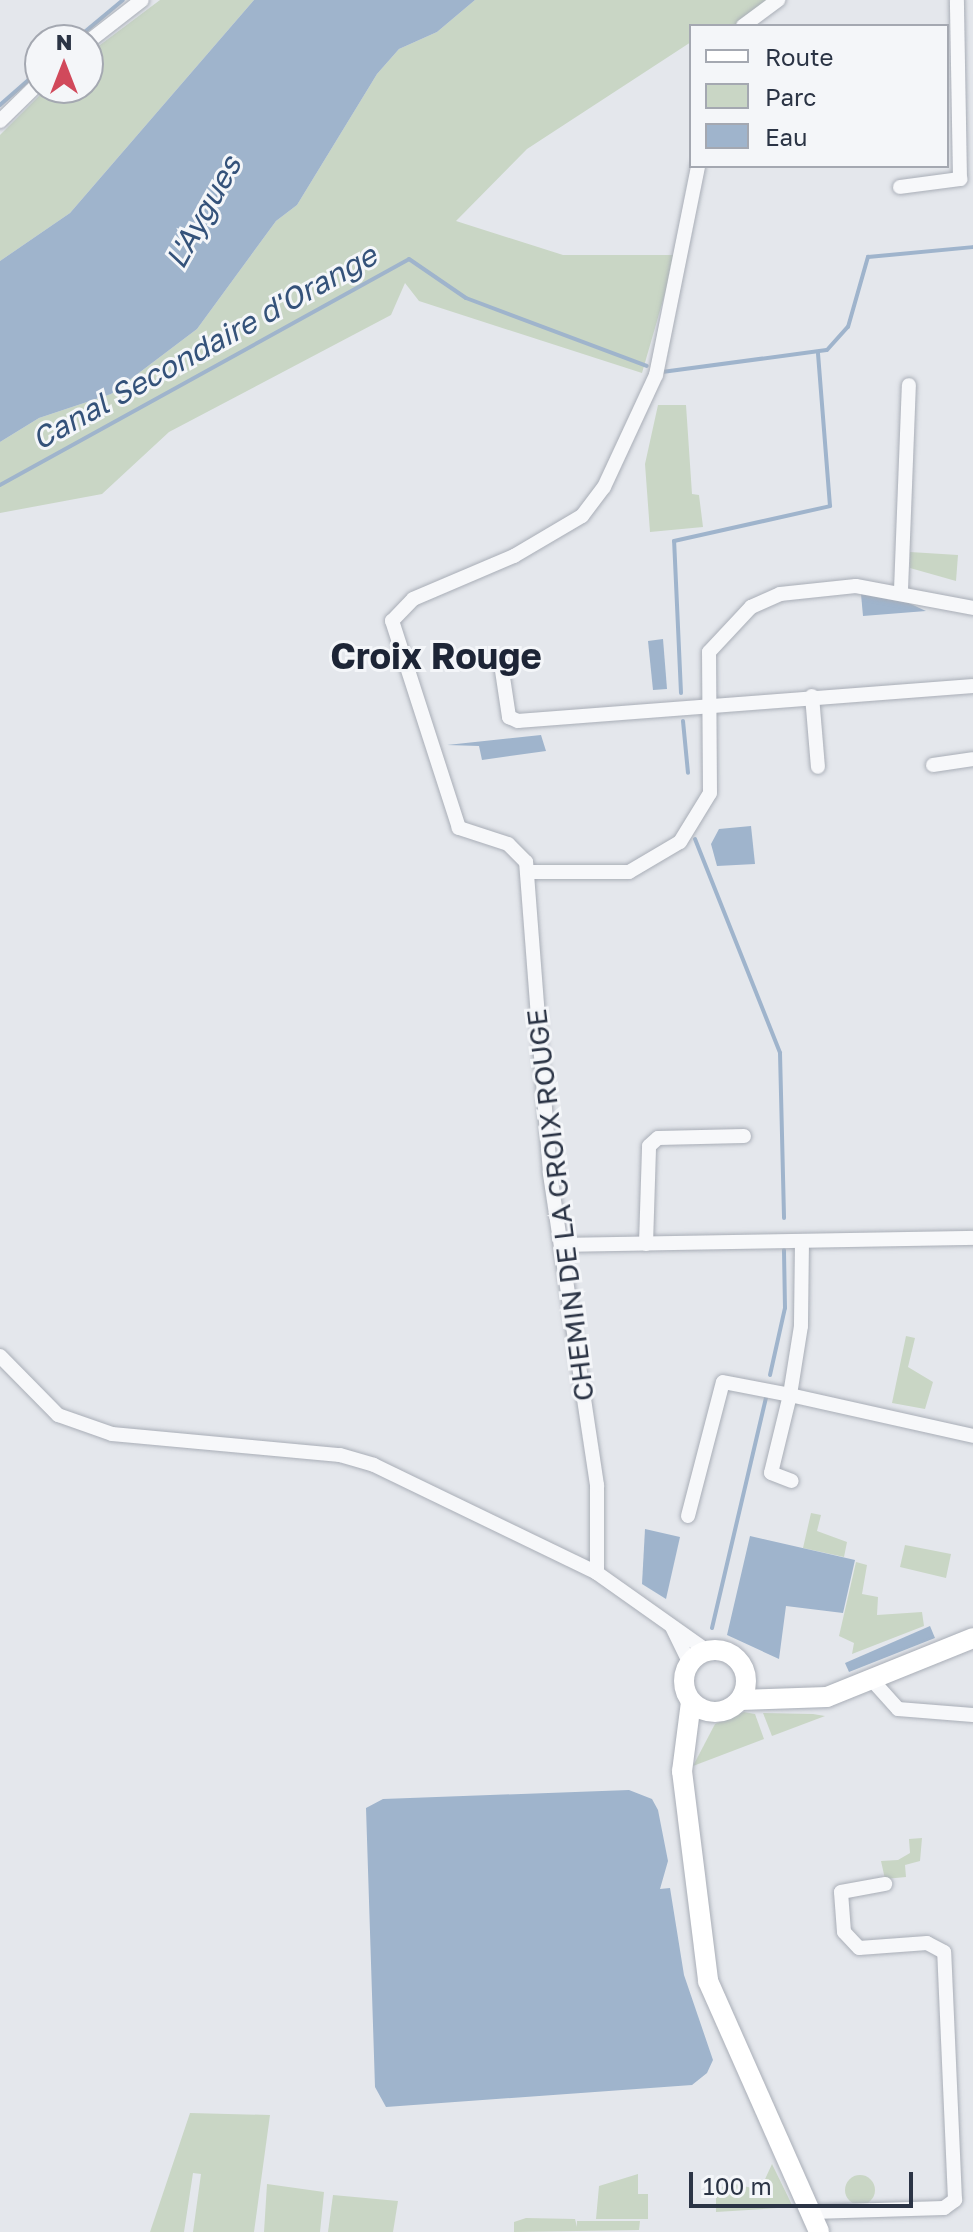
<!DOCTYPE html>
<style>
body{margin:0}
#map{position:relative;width:973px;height:2232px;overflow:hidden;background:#e4e7ec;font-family:"Golos Text",sans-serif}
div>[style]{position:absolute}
.green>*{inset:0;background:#c9d6c5}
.round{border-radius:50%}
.water>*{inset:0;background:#9fb4cc}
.stream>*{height:4px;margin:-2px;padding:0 2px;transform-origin:2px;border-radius:2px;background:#9fb4cc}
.roads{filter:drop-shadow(0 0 2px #a9aeb7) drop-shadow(0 0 2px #a9aeb7)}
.street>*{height:14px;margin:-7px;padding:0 7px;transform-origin:7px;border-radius:7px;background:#f7f8fa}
.secondary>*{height:20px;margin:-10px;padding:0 10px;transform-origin:10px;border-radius:10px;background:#fff}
.secondary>.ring{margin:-10px;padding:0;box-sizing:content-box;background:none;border:20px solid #fff;border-radius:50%}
span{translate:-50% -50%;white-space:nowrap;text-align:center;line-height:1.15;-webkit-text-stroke:6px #f4f6f9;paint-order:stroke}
.street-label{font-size:28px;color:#2b3445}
.water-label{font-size:30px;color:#34527a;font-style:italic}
.district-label{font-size:36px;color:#1d2536;font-weight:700}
.legend{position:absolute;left:689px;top:24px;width:260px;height:144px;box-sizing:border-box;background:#f4f6f9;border:2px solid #a4a8b1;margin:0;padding:10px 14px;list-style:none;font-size:24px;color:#2b3445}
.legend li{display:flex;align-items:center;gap:16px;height:40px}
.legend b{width:40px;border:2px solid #a4a8b1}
.north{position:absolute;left:24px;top:24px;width:80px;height:80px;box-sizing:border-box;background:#f4f6f9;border:2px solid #a4a8b1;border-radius:50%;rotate:0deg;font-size:22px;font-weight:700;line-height:32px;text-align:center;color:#2b3445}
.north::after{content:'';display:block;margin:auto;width:28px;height:36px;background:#d1495b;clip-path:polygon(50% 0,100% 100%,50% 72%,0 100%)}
.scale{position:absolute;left:689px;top:2172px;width:224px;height:36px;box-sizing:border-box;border:4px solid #2b3445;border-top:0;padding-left:10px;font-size:24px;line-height:28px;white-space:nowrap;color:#2b3445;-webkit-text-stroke:6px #f4f6f9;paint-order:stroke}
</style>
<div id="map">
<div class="green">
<i style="clip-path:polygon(160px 0,254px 0,70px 213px,0 261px,0 135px,47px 88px,88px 88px,88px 54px)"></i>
<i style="clip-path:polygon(475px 0,771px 0,737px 26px,691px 26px,691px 42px,527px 149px,456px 221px,563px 255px,676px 255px,642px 373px,419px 301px,405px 283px,391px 315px,169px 432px,102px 494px,0 513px,0 442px,39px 418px,111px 394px,197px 329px,276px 221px,297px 205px,377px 74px,399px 49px,437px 32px)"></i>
<i style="clip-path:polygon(658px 405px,686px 405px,692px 494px,699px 495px,703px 527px,650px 532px,645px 464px)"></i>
<i style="clip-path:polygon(910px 552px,958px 555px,956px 581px,910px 568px)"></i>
<i style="clip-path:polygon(906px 1336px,915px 1338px,908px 1367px,933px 1382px,925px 1409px,892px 1403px)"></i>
<i style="clip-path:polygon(811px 1513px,821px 1515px,817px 1531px,847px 1542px,844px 1557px,803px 1548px)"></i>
<i style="clip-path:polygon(905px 1545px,951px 1554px,946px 1578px,900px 1567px)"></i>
<i style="clip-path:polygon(856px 1562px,867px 1565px,862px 1594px,878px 1597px,877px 1615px,922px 1612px,924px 1626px,852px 1654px,854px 1643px,839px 1636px)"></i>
<i style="clip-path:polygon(744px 1712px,755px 1714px,764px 1739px,693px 1766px,715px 1724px)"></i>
<i style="clip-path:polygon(763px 1713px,813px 1714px,825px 1716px,772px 1736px)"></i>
<i style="clip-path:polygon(922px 1838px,920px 1861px,905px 1865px,906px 1877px,885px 1879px,881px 1861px,898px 1860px,910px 1853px,909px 1839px)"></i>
<i style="clip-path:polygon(190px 2113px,270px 2115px,254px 2232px,193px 2232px,201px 2174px,193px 2173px,184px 2232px,150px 2232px)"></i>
<i style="clip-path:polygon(772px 2164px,793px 2207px,716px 2212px,716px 2194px,727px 2182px,760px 2190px)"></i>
<i style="clip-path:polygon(638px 2174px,638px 2194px,648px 2194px,648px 2219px,596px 2219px,599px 2186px)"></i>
<i class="round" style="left:845px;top:2175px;width:30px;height:30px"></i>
<i style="clip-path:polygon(267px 2184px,324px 2192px,320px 2232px,264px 2232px)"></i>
<i style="clip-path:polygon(333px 2195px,398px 2201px,393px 2232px,328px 2232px)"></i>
<i style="clip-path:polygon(526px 2218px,575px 2219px,577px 2227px,577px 2221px,640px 2221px,639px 2230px,514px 2232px,514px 2222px)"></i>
</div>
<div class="water">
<i style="clip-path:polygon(254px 0,475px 0,437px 32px,399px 49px,377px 74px,297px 205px,276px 221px,197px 329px,111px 394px,39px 418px,0 442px,0 261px,70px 213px)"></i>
<i style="clip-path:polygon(861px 594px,900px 599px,926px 611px,863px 616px)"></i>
<i style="clip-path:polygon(663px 639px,667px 689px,653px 690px,648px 641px)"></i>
<i style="clip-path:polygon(541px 735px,546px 751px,482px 760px,479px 746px,447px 745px)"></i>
<i style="clip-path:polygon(751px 826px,755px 864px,717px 866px,711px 844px,719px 829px)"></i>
<i style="clip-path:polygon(645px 1529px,680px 1537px,666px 1599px,642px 1584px)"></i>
<i style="clip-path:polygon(750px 1536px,855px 1560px,843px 1613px,786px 1606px,779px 1659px,727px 1635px)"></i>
<i style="clip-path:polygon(930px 1626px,935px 1638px,849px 1672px,845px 1663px)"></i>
<i style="clip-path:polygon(629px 1790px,652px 1799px,658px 1810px,668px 1861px,660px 1889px,670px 1888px,684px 1975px,713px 2060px,707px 2073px,692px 2085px,386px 2107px,375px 2087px,366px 1808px,383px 1799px)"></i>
</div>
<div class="stream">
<i style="left:75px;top:40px;width:62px;rotate:-39.8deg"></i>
<i style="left:0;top:105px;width:53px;rotate:-41.2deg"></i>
<i style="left:662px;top:372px;width:166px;rotate:-7.6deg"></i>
<i style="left:827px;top:350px;width:31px;rotate:-48deg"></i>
<i style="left:848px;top:327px;width:73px;rotate:-74.1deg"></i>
<i style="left:868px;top:257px;width:105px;rotate:-5.4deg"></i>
<i style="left:0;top:485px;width:467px;rotate:-28.9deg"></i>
<i style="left:409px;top:259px;width:69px;rotate:34.4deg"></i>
<i style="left:466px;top:298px;width:193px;rotate:20.6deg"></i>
<i style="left:681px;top:693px;width:152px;rotate:-92.6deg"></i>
<i style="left:674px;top:541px;width:160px;rotate:-12.6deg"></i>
<i style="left:830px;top:506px;width:153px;rotate:-94.5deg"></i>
<i style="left:683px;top:721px;width:52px;rotate:84.5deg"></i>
<i style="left:695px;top:839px;width:230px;rotate:68.3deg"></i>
<i style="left:780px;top:1053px;width:165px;rotate:88.6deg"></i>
<i style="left:770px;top:1375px;width:69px;rotate:-77.4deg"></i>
<i style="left:785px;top:1308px;width:58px;rotate:-91deg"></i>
<i style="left:712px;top:1628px;width:241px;rotate:-76.8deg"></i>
</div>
<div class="roads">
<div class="street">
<i style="left:743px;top:26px;width:44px;rotate:-36.6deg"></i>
<i style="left:88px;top:42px;width:68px;rotate:-37.9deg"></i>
<i style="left:0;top:121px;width:56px;rotate:-44.3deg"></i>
<i style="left:900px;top:187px;width:61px;rotate:-7.6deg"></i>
<i style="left:960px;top:179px;width:179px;rotate:-91deg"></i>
<i style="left:901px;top:590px;width:205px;rotate:-87.8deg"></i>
<i style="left:501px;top:664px;width:54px;rotate:81.4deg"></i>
<i style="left:509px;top:717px;width:10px;rotate:24deg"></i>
<i style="left:518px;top:721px;width:456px;rotate:-4.4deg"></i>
<i style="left:812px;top:696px;width:71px;rotate:85.2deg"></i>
<i style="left:933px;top:765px;width:40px;rotate:-8.5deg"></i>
<i style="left:527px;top:872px;width:102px"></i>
<i style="left:629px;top:872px;width:59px;rotate:-30.5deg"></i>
<i style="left:680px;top:842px;width:57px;rotate:-58.5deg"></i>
<i style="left:710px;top:793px;width:141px;rotate:-90.4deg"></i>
<i style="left:709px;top:652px;width:62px;rotate:-47deg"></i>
<i style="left:751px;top:607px;width:32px;rotate:-24deg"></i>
<i style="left:780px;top:594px;width:76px;rotate:-6deg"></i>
<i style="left:856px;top:586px;width:119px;rotate:10.6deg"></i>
<i style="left:802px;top:1241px;width:85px;rotate:90.7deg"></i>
<i style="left:801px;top:1326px;width:70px;rotate:99.1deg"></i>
<i style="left:790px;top:1395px;width:188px;rotate:12.6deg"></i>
<i style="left:646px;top:1244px;width:98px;rotate:-88.2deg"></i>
<i style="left:649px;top:1146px;width:12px;rotate:-42deg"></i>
<i style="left:658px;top:1138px;width:86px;rotate:-1.3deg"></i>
<i style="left:565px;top:1245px;width:408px;rotate:-1deg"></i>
<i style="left:0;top:1356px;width:83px;rotate:45.5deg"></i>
<i style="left:58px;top:1415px;width:57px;rotate:19.4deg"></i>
<i style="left:112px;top:1434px;width:229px;rotate:5.3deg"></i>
<i style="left:340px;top:1455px;width:35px;rotate:16deg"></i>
<i style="left:374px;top:1465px;width:248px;rotate:25.8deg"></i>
<i style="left:597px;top:1573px;width:135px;rotate:35.3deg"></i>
<i style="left:688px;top:1516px;width:138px;rotate:-75.4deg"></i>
<i style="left:723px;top:1382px;width:68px;rotate:11deg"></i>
<i style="left:790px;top:1395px;width:80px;rotate:103.7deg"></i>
<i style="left:771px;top:1473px;width:22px;rotate:21deg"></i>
<i style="left:597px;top:1573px;width:88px;rotate:-90deg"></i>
<i style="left:597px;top:1485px;width:316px;rotate:-98.6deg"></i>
<i style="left:550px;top:1173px;width:312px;rotate:-94.4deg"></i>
<i style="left:526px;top:862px;width:25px;rotate:-135deg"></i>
<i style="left:508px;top:844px;width:52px;rotate:-161.9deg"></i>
<i style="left:459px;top:828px;width:218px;rotate:-107.9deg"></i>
<i style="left:392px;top:621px;width:30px;rotate:-46deg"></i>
<i style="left:413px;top:599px;width:110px;rotate:-23.1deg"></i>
<i style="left:514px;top:556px;width:79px;rotate:-30.5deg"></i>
<i style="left:582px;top:516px;width:36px;rotate:-53deg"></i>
<i style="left:604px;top:487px;width:123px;rotate:-65.1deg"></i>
<i style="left:656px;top:375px;width:213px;rotate:-78.6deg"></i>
<i style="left:672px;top:1627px;width:39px;rotate:64deg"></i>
<i style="left:872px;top:1680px;width:39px;rotate:48deg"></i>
<i style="left:898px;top:1709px;width:75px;rotate:4.6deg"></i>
<i style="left:812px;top:2212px;width:132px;rotate:-1.7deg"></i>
<i style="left:944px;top:2208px;width:14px;rotate:-36deg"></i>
<i style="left:955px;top:2200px;width:248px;rotate:-92.5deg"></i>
<i style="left:944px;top:1952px;width:19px;rotate:-152deg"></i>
<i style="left:927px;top:1943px;width:68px;rotate:175.8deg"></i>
<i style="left:859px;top:1948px;width:22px;rotate:-133deg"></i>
<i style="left:844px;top:1932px;width:40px;rotate:-94.3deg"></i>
<i style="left:841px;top:1892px;width:45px;rotate:-10.3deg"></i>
</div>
<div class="secondary">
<i class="ring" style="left:684px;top:1650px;width:42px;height:42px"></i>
<i style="left:740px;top:1700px;width:87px;rotate:-2deg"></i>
<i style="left:827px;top:1697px;width:157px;rotate:-22deg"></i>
<i style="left:691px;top:1702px;width:70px;rotate:97.4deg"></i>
<i style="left:682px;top:1771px;width:212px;rotate:82.9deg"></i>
<i style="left:708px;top:1981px;width:274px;rotate:66.1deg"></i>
</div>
</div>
<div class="street-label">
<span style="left:560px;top:1205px;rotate:-97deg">CHEMIN DE LA CROIX ROUGE</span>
</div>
<div class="water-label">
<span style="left:203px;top:212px;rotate:-61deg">L'Aygues</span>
<span style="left:204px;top:347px;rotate:-29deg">Canal Secondaire d'Orange</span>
</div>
<div class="district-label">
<span style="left:436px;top:656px">Croix Rouge</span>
</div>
<ul class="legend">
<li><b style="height:10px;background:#fff"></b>Route</li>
<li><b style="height:22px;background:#c9d6c5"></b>Parc</li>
<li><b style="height:22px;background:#9fb4cc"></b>Eau</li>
</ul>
<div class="north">N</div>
<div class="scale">100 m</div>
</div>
